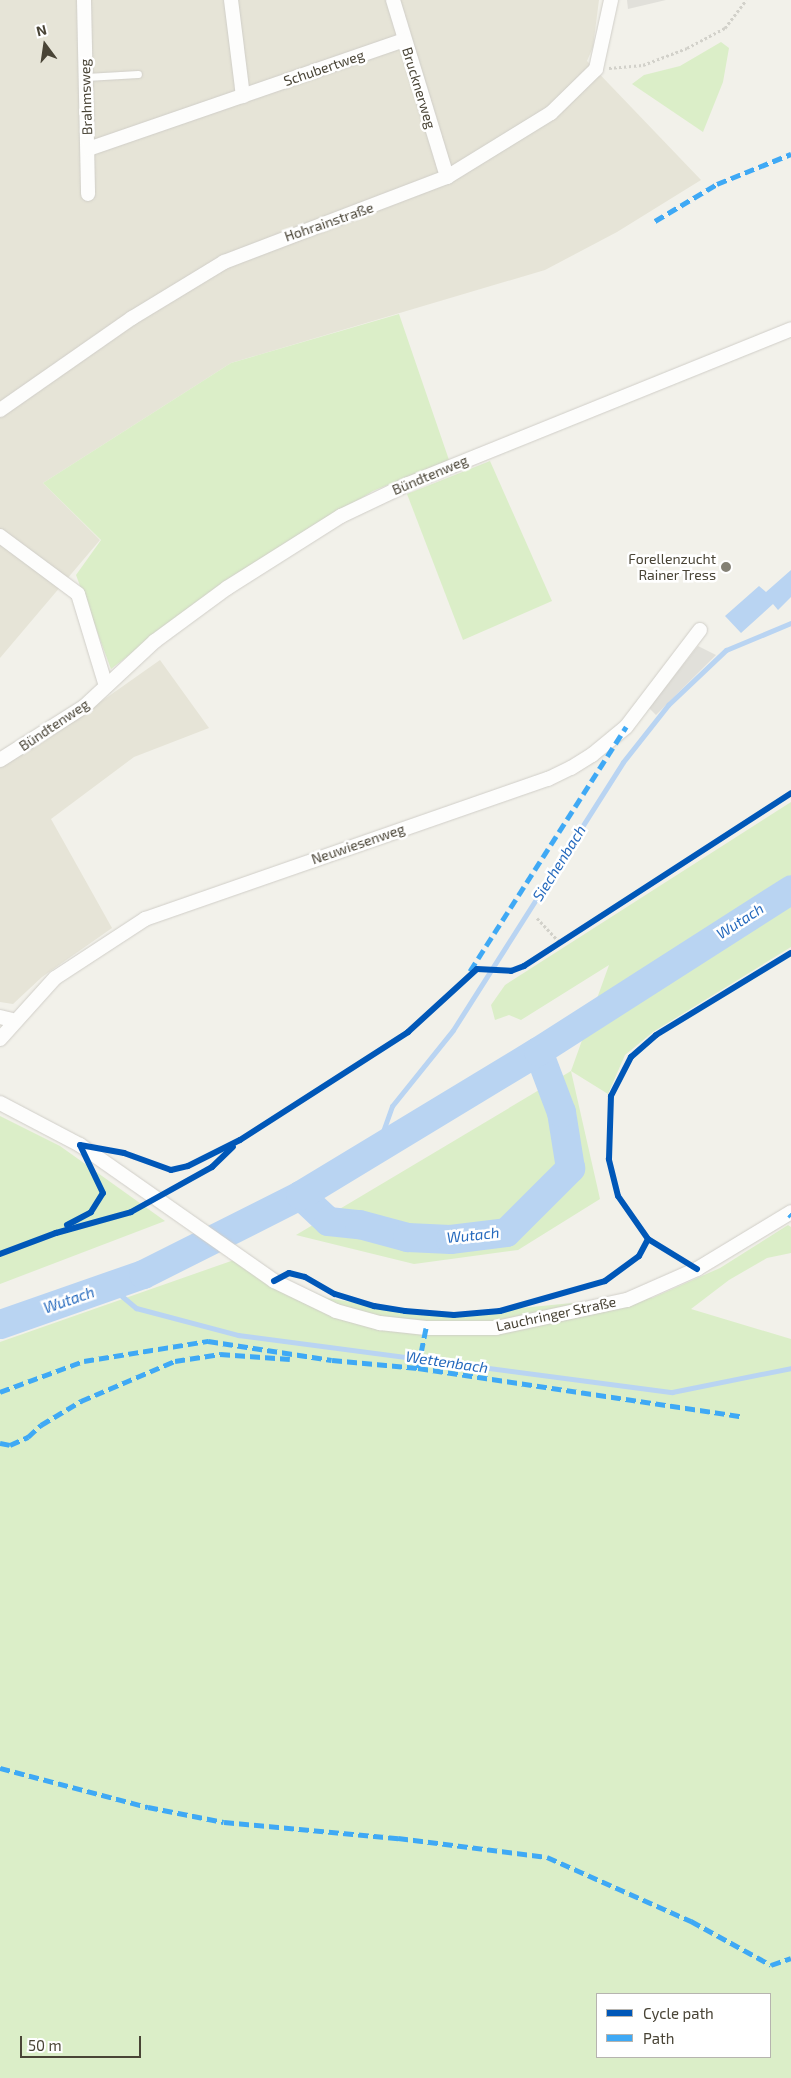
<!DOCTYPE html>
<meta charset="utf-8">
<style>
body{margin:0}
#map{position:relative;width:791px;height:2078px;overflow:hidden;background:#f2f1ea;font-family:"Exo 2",sans-serif}
div>[style]{position:absolute}
.residential>*{inset:0;background:#e6e4d7}
.green>*{inset:0;background:#dbeec8}
.parking>*{inset:0;background:#e1e0da}
.water>*{inset:0;background:#b9d4f2}
.stream>*{height:5px;margin:-2.5px;padding:0 2.5px;transform-origin:2.5px;border-radius:2.5px;background:#b9d4f2}
.river>*{height:29px;margin:-14.5px;padding:0 14.5px;transform-origin:14.5px;border-radius:14.5px;background:#b9d4f2}
.path>*{height:3px;margin-top:-1.5px;transform-origin:0;background:repeating-linear-gradient(90deg,#d2d1ca 0 2.5px,transparent 0 5px)}
.roads{filter:drop-shadow(0 0 1px #d0cec8) drop-shadow(0 0 1px #d0cec8)}
.service>*{height:7px;margin:-3.5px;padding:0 3.5px;transform-origin:3.5px;border-radius:3.5px;background:#fdfdfc}
.minor>*{height:14px;margin:-7px;padding:0 7px;transform-origin:7px;border-radius:7px;background:#fdfdfc}
.quiet>*{height:5px;margin-top:-2.5px;transform-origin:0;background:repeating-linear-gradient(90deg,#3fa9f5 0 10px,transparent 0 15px)}
.cycleway>*{height:6px;margin:-3px;padding:0 3px;transform-origin:3px;border-radius:3px;background:#0057b8}
.dots>*{width:14px;height:14px;translate:-50% -50%;box-sizing:border-box;border:2px solid #fff;border-radius:50%}
span{translate:-50% -50%;white-space:nowrap;text-align:center;line-height:1.15;-webkit-text-stroke:5px #fff;paint-order:stroke}
.street-label{font-size:14px;color:#494436}
.poi-label{font-size:14px;color:#494436}
.right{translate:-100% -50%;text-align:right}
.water-label{font-size:15px;color:#266abd;font-style:italic}
.legend{position:absolute;left:596px;top:1993px;width:175px;height:65px;box-sizing:border-box;background:#fff;border:1px solid #b6b4af;margin:0;padding:6px 9px;list-style:none;font-size:15px;color:#494436}
.legend li{display:flex;align-items:center;gap:10px;height:25px}
.legend b{width:25px;border:1px solid #b6b4af}
.north{position:absolute;left:20px;top:20px;width:50px;height:50px;-webkit-text-stroke:4px #fff;paint-order:stroke;rotate:346deg;font-size:14px;font-weight:700;line-height:20px;text-align:center;color:#494436}
.north::after{content:'';display:block;margin:auto;width:18px;height:22px;background:#494436;clip-path:polygon(50% 0,100% 100%,50% 72%,0 100%)}
.scale{position:absolute;left:20px;top:2036px;width:121px;height:22px;box-sizing:border-box;border:2px solid #494436;border-top:0;padding-left:6px;font-size:15px;line-height:18px;white-space:nowrap;color:#494436;-webkit-text-stroke:4px #fff;paint-order:stroke}
</style>
<div id="map">
<div class="residential">
<i style="clip-path:polygon(0 0,599px 0,593px 47px,587px 61px,701px 180px,617px 232px,545px 270px,231px 363px,43px 483px,100px 540px,0 658px)"></i>
<i style="clip-path:polygon(160px 660px,209px 728px,134px 757px,51px 819px,112px 928px,42px 977px,13px 1004px,0 1002px,0 768px,65px 727px)"></i>
</div>
<div class="green">
<i style="clip-path:polygon(721px 42px,729px 48px,723px 82px,703px 132px,632px 84px,644px 75px,680px 66px)"></i>
<i style="clip-path:polygon(399px 314px,449px 460px,373px 491px,223px 582px,111px 669px,76px 575px,101px 540px,43px 483px,231px 363px)"></i>
<i style="clip-path:polygon(490px 461px,552px 601px,463px 640px,407px 494px)"></i>
<i style="clip-path:polygon(791px 802px,791px 947px,653px 1032px,625px 1055px,608px 1094px,571px 1071px,600px 1199px,518px 1250px,414px 1264px,296px 1235px,571px 1071px,609px 965px,521px 1020px,509px 1015px,495px 1020px,491px 1005px,505px 985px)"></i>
<i style="clip-path:polygon(0 1116px,60px 1146px,165px 1221px,0 1284px)"></i>
<i style="clip-path:polygon(evenodd,788px 1225px,791px 1227px,791px 1253px,767px 1258px,729px 1280px,691px 1309px,791px 1339px,791px 2078px,0 2078px,0 1342px,234px 1260px,327px 1298px,437px 1316px,644px 1296px,652px 1298px,720px 1268px,788px 1225px,597px 1994px,770px 1994px,770px 2057px,597px 2057px,597px 1994px)"></i>
</div>
<div class="parking">
<i style="clip-path:polygon(627px 0,666px 0,628px 9px)"></i>
<i style="clip-path:polygon(698px 646px,716px 655px,656px 715px,649px 708px)"></i>
</div>
<div class="water">
<i style="clip-path:polygon(791px 570px,791px 597px,778px 610px,773px 604px,741px 633px,725px 616px,759px 586px,766px 592px)"></i>
</div>
<div class="stream">
<i style="left:376px;top:1151px;width:48px;rotate:-70.4deg"></i>
<i style="left:392px;top:1106px;width:97px;rotate:-51.2deg"></i>
<i style="left:453px;top:1030px;width:317px;rotate:-57.6deg"></i>
<i style="left:623px;top:762px;width:73px;rotate:-51.7deg"></i>
<i style="left:668px;top:705px;width:80px;rotate:-43.5deg"></i>
<i style="left:726px;top:650px;width:70px;rotate:-22.6deg"></i>
<i style="left:111px;top:1287px;width:33px;rotate:40deg"></i>
<i style="left:136px;top:1308px;width:106px;rotate:14.8deg"></i>
<i style="left:238px;top:1335px;width:438px;rotate:7.5deg"></i>
<i style="left:672px;top:1392px;width:121px;rotate:-11.4deg"></i>
</div>
<div class="river">
<i style="left:300px;top:1195px;width:38px;rotate:43deg"></i>
<i style="left:328px;top:1221px;width:31px;rotate:6deg"></i>
<i style="left:359px;top:1224px;width:50px;rotate:15.2deg"></i>
<i style="left:407px;top:1237px;width:43px;rotate:2.7deg"></i>
<i style="left:450px;top:1239px;width:56px;rotate:-7.1deg"></i>
<i style="left:506px;top:1232px;width:91px;rotate:-45deg"></i>
<i style="left:570px;top:1168px;width:57px;rotate:-99.1deg"></i>
<i style="left:561px;top:1112px;width:65px;rotate:-110.7deg"></i>
<i style="left:0;top:1324px;width:151px;rotate:-19.3deg"></i>
<i style="left:143px;top:1274px;width:176px;rotate:-26.7deg"></i>
<i style="left:300px;top:1195px;width:278px;rotate:-31.2deg"></i>
<i style="left:538px;top:1051px;width:300px;rotate:-32.6deg"></i>
</div>
<div class="path">
<i style="left:609px;top:68px;width:34px;rotate:-5deg"></i>
<i style="left:643px;top:65px;width:47px;rotate:-21.1deg"></i>
<i style="left:687px;top:48px;width:43px;rotate:-27.8deg"></i>
<i style="left:725px;top:28px;width:35px;rotate:-53deg"></i>
<i style="left:537px;top:918px;width:34px;rotate:47deg"></i>
<i style="left:115px;top:1151px;width:59px;rotate:18.7deg"></i>
<i style="left:171px;top:1170px;width:17px;rotate:-13deg"></i>
<i style="left:188px;top:1166px;width:58px;rotate:-26.6deg"></i>
<i style="left:56px;top:1233px;width:41px;rotate:-31deg"></i>
<i style="left:91px;top:1212px;width:22px;rotate:-58deg"></i>
<i style="left:103px;top:1193px;width:22px;rotate:-117deg"></i>
<i style="left:512px;top:1308px;width:97px;rotate:-16.2deg"></i>
<i style="left:605px;top:1281px;width:42px;rotate:-36.3deg"></i>
<i style="left:639px;top:1256px;width:19px;rotate:-62deg"></i>
</div>
<div class="roads">
<div class="service">
<i style="left:86px;top:77px;width:52px;rotate:-3.3deg"></i>
</div>
<div class="minor">
<i style="left:84px;top:0;width:194px;rotate:88.8deg"></i>
<i style="left:231px;top:0;width:97px;rotate:82.9deg"></i>
<i style="left:393px;top:0;width:185px;rotate:73deg"></i>
<i style="left:88px;top:149px;width:334px;rotate:-19deg"></i>
<i style="left:0;top:410px;width:161px;rotate:-34.9deg"></i>
<i style="left:132px;top:318px;width:108px;rotate:-31.3deg"></i>
<i style="left:224px;top:262px;width:239px;rotate:-20.9deg"></i>
<i style="left:447px;top:177px;width:122px;rotate:-31.6deg"></i>
<i style="left:551px;top:113px;width:63px;rotate:-44.4deg"></i>
<i style="left:596px;top:69px;width:71px;rotate:-77.7deg"></i>
<i style="left:0;top:536px;width:97px;rotate:36.6deg"></i>
<i style="left:78px;top:594px;width:96px;rotate:73.1deg"></i>
<i style="left:0;top:760px;width:101px;rotate:-32.4deg"></i>
<i style="left:85px;top:706px;width:96px;rotate:-42.9deg"></i>
<i style="left:155px;top:641px;width:89px;rotate:-36.4deg"></i>
<i style="left:227px;top:588px;width:135px;rotate:-32.3deg"></i>
<i style="left:341px;top:516px;width:74px;rotate:-25.5deg"></i>
<i style="left:408px;top:484px;width:413px;rotate:-22deg"></i>
<i style="left:0;top:1017px;width:16px;rotate:14deg"></i>
<i style="left:0;top:1039px;width:82px;rotate:-48deg"></i>
<i style="left:55px;top:978px;width:108px;rotate:-33.2deg"></i>
<i style="left:145px;top:919px;width:427px;rotate:-19.2deg"></i>
<i style="left:548px;top:779px;width:25px;rotate:-26deg"></i>
<i style="left:571px;top:768px;width:25px;rotate:-32deg"></i>
<i style="left:592px;top:755px;width:44px;rotate:-39.5deg"></i>
<i style="left:626px;top:727px;width:122px;rotate:-52.7deg"></i>
<i style="left:0;top:1103px;width:90px;rotate:27.7deg"></i>
<i style="left:80px;top:1145px;width:237px;rotate:35deg"></i>
<i style="left:274px;top:1281px;width:69px;rotate:25.8deg"></i>
<i style="left:336px;top:1311px;width:46px;rotate:15.3deg"></i>
<i style="left:380px;top:1323px;width:46px;rotate:6.2deg"></i>
<i style="left:426px;top:1328px;width:70px"></i>
<i style="left:496px;top:1328px;width:134px;rotate:-12.1deg"></i>
<i style="left:627px;top:1300px;width:77px;rotate:-23.9deg"></i>
<i style="left:697px;top:1269px;width:110px;rotate:-31.2deg"></i>
</div>
</div>
<div class="quiet">
<i style="left:655px;top:221px;width:72px;rotate:-30.8deg"></i>
<i style="left:717px;top:184px;width:80px;rotate:-22.1deg"></i>
<i style="left:470px;top:971px;width:290px;rotate:-57.4deg"></i>
<i style="left:789px;top:1214px;width:3px;rotate:45deg"></i>
<i style="left:426px;top:1328px;width:41px;rotate:101.3deg"></i>
<i style="left:418px;top:1368px;width:326px;rotate:8.5deg"></i>
<i style="left:0;top:1392px;width:90px;rotate:-20.3deg"></i>
<i style="left:84px;top:1361px;width:126px;rotate:-9.2deg"></i>
<i style="left:208px;top:1341px;width:125px;rotate:8.7deg"></i>
<i style="left:332px;top:1360px;width:86px;rotate:5.3deg"></i>
<i style="left:0;top:1443px;width:10px;rotate:11deg"></i>
<i style="left:10px;top:1445px;width:20px;rotate:-24deg"></i>
<i style="left:28px;top:1437px;width:18px;rotate:-43deg"></i>
<i style="left:41px;top:1425px;width:47px;rotate:-31deg"></i>
<i style="left:81px;top:1401px;width:102px;rotate:-23.1deg"></i>
<i style="left:175px;top:1361px;width:46px;rotate:-8.8deg"></i>
<i style="left:220px;top:1354px;width:70px;rotate:4.1deg"></i>
<i style="left:0;top:1768px;width:153px;rotate:14.8deg"></i>
<i style="left:148px;top:1807px;width:77px;rotate:11.2deg"></i>
<i style="left:224px;top:1822px;width:175px;rotate:5.3deg"></i>
<i style="left:398px;top:1838px;width:150px;rotate:7.3deg"></i>
<i style="left:547px;top:1857px;width:158px;rotate:24deg"></i>
<i style="left:691px;top:1921px;width:91px;rotate:28.8deg"></i>
<i style="left:771px;top:1965px;width:21px;rotate:-19deg"></i>
</div>
<div class="cycleway">
<i style="left:80px;top:1145px;width:45px;rotate:10.3deg"></i>
<i style="left:124px;top:1153px;width:50px;rotate:19.9deg"></i>
<i style="left:171px;top:1170px;width:17px;rotate:-13deg"></i>
<i style="left:188px;top:1166px;width:58px;rotate:-26.6deg"></i>
<i style="left:240px;top:1140px;width:200px;rotate:-32.7deg"></i>
<i style="left:408px;top:1032px;width:93px;rotate:-42.4deg"></i>
<i style="left:477px;top:969px;width:34px;rotate:3deg"></i>
<i style="left:511px;top:971px;width:14px;rotate:-21deg"></i>
<i style="left:524px;top:966px;width:318px;rotate:-32.9deg"></i>
<i style="left:67px;top:1225px;width:27px;rotate:-28deg"></i>
<i style="left:91px;top:1212px;width:22px;rotate:-58deg"></i>
<i style="left:103px;top:1193px;width:53px;rotate:-115.6deg"></i>
<i style="left:0;top:1254px;width:60px;rotate:-20.6deg"></i>
<i style="left:56px;top:1233px;width:78px;rotate:-15.6deg"></i>
<i style="left:131px;top:1212px;width:93px;rotate:-29.1deg"></i>
<i style="left:212px;top:1167px;width:29px;rotate:-44deg"></i>
<i style="left:697px;top:1269px;width:57px;rotate:-148.5deg"></i>
<i style="left:648px;top:1239px;width:52px;rotate:-124.9deg"></i>
<i style="left:618px;top:1196px;width:38px;rotate:-104deg"></i>
<i style="left:609px;top:1159px;width:63px;rotate:-88.2deg"></i>
<i style="left:611px;top:1096px;width:44px;rotate:-62.9deg"></i>
<i style="left:631px;top:1057px;width:33px;rotate:-41deg"></i>
<i style="left:656px;top:1035px;width:158px;rotate:-31.3deg"></i>
<i style="left:274px;top:1281px;width:17px;rotate:-28deg"></i>
<i style="left:289px;top:1273px;width:16px;rotate:14deg"></i>
<i style="left:305px;top:1277px;width:34px;rotate:30deg"></i>
<i style="left:335px;top:1294px;width:41px;rotate:17.1deg"></i>
<i style="left:374px;top:1306px;width:31px;rotate:9deg"></i>
<i style="left:405px;top:1311px;width:49px;rotate:4.7deg"></i>
<i style="left:454px;top:1315px;width:46px;rotate:-5deg"></i>
<i style="left:500px;top:1311px;width:109px;rotate:-15.9deg"></i>
<i style="left:605px;top:1281px;width:42px;rotate:-36.3deg"></i>
<i style="left:639px;top:1256px;width:19px;rotate:-62deg"></i>
</div>
<div class="dots">
<i style="left:726px;top:567px;background:#848175"></i>
</div>
<div class="street-label">
<span style="left:324px;top:68px;rotate:-19deg">Schubertweg</span>
<span style="left:419px;top:88px;rotate:73deg">Brucknerweg</span>
<span style="left:86px;top:97px;rotate:-92deg">Brahmsweg</span>
<span style="left:329px;top:222px;rotate:-19deg">Hohrainstraße</span>
<span style="left:430px;top:475px;rotate:-23deg">Bündtenweg</span>
<span style="left:54px;top:725px;rotate:-34deg">Bündtenweg</span>
<span style="left:358px;top:844px;rotate:-19deg">Neuwiesenweg</span>
<span style="left:556px;top:1314px;rotate:-12deg">Lauchringer Straße</span>
</div>
<div class="poi-label">
<span class="right" style="left:716px;top:567px">Forellenzucht<br>Rainer Tress</span>
</div>
<div class="water-label">
<span style="left:559px;top:863px;rotate:-58deg">Siechenbach</span>
<span style="left:740px;top:921px;rotate:-33deg">Wutach</span>
<span style="left:473px;top:1235px;rotate:-6deg">Wutach</span>
<span style="left:69px;top:1300px;rotate:-19deg">Wutach</span>
<span style="left:447px;top:1362px;rotate:8deg">Wettenbach</span>
</div>
<ul class="legend">
<li><b style="height:6px;background:#0057b8"></b>Cycle path</li>
<li><b style="height:6px;background:#3fa9f5"></b>Path</li>
</ul>
<div class="north">N</div>
<div class="scale">50 m</div>
</div>
